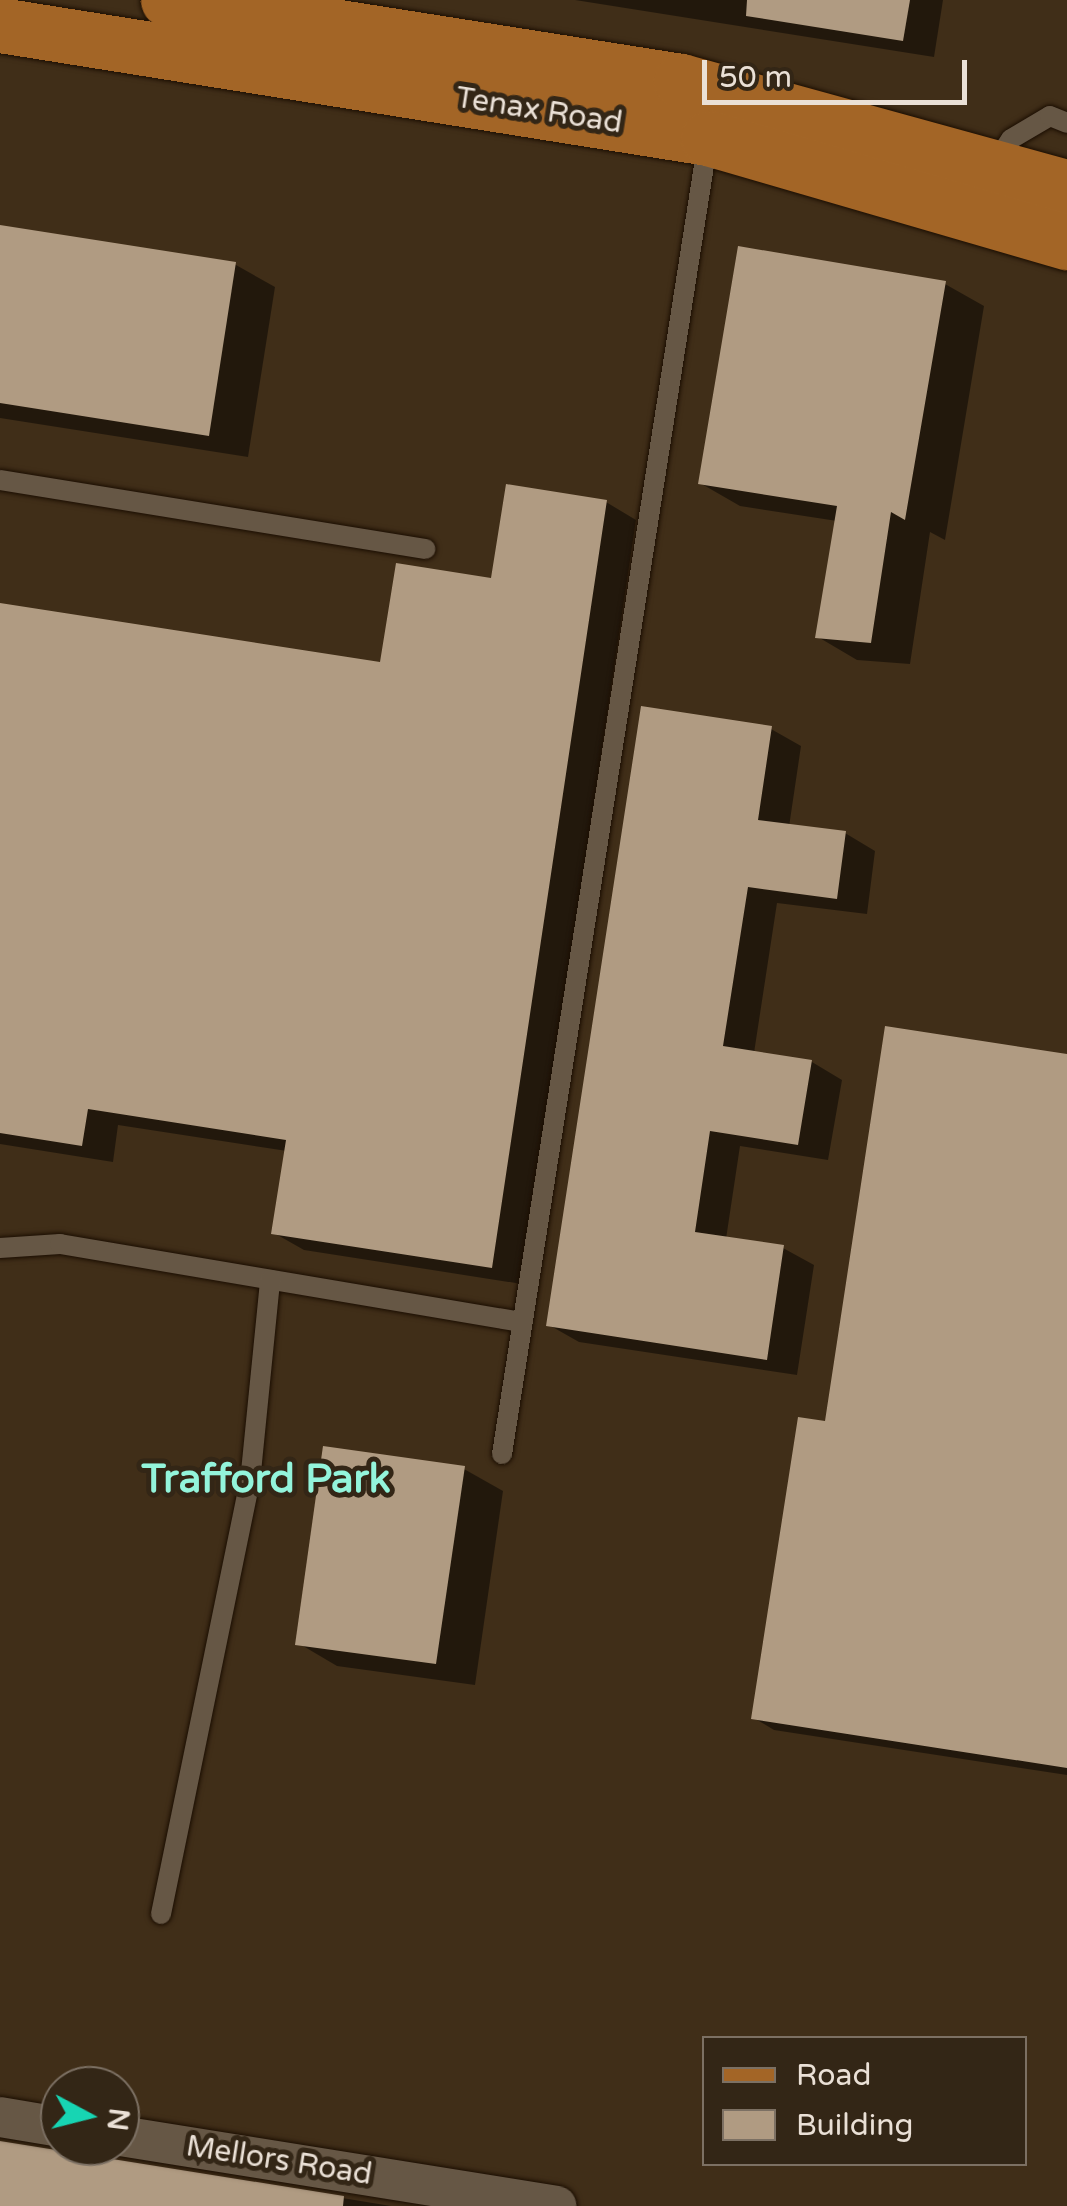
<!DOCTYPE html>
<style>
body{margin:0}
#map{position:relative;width:1067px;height:2206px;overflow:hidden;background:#332616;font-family:"Varela Round",sans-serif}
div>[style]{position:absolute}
.built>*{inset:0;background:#402e18}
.shadow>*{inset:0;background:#0007}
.building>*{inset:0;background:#b09b82}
.roads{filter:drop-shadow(0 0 2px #1b0e02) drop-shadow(0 0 2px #1b0e02)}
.service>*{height:20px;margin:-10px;padding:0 10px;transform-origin:10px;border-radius:10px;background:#665745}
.minor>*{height:40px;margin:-20px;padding:0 20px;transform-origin:20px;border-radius:20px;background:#665745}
.primary>*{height:55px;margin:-27.5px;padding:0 27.5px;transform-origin:27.5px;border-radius:27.5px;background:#a36526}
span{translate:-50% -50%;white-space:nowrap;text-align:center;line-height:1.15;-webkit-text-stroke:10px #332616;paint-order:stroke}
.street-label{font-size:30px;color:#eae0d6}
.district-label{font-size:40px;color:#93f4db;font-weight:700}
.legend{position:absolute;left:702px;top:2036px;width:325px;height:130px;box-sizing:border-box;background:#332616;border:2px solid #7c7063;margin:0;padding:12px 18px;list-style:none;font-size:30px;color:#eae0d6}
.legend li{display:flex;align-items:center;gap:20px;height:50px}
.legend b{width:50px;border:2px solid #7c7063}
.north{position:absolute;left:40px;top:2066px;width:100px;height:100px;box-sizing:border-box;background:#332616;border:2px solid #7c7063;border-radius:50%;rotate:97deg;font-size:28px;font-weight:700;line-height:40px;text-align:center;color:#eae0d6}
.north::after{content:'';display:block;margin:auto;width:35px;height:45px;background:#17d5b3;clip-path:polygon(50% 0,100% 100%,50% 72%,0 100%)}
.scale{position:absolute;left:702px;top:60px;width:265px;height:45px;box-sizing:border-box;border:5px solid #eae0d6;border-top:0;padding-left:12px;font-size:30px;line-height:35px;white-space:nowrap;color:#eae0d6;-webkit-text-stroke:8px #332616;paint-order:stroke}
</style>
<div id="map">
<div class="built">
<i style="clip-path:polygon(evenodd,0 0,1067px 0,1067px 2206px,0 2206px,0 0,704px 2038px,1024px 2038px,1024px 2164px,704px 2164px,704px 2038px,0 0,60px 2086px,120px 2086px,120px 2146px,60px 2146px,60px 2086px)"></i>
</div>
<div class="shadow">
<i style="clip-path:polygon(575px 0,943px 0,934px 57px)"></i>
<i style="clip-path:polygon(0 227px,236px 265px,275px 287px,248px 457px,0 418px)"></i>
<i style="clip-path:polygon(945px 284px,984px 306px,945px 540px,930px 532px,910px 664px,857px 660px,818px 637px,837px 521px,740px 506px,700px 483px)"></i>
<i style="clip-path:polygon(606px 502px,636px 520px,522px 1284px,304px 1250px,274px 1233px,287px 1151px,118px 1125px,113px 1162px,0 1144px,0 605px,383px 665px)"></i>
<i style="clip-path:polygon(771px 729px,801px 746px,789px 827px,845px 833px,875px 851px,867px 914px,777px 903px,754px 1053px,812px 1062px,842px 1080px,828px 1160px,740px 1146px,726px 1239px,783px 1248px,814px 1265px,797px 1375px,579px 1342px,549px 1325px)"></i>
<i style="clip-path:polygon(1067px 1057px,1067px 1775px,774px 1730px,754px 1718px,827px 1424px)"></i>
<i style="clip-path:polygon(464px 1469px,503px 1491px,475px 1685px,337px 1666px,298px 1643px)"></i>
<i style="clip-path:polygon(0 2142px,391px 2206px,0 2206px)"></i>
</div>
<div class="building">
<i style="clip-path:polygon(747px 0,910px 0,903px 41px,746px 16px)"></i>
<i style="clip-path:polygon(0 225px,236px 262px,209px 436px,0 403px)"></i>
<i style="clip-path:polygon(738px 246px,946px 281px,905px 520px,891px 512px,871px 643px,815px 638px,837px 506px,698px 484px)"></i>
<i style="clip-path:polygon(506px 484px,607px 500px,492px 1268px,271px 1234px,286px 1140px,88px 1109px,82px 1146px,0 1133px,0 603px,380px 662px,396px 563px,491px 578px)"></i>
<i style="clip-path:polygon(641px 706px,772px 726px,758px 820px,846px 831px,837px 899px,748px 887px,723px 1046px,812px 1060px,798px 1145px,710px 1131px,695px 1232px,784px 1245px,767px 1360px,546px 1326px)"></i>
<i style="clip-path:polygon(885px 1026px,1067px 1054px,1067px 1768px,751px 1719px,798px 1417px,825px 1421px)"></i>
<i style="clip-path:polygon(323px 1446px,465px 1466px,436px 1664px,295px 1645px)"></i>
<i style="clip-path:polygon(0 2141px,344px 2196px,343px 2206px,0 2206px)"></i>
</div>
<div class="roads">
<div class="service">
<i style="left:995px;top:163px;width:29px;rotate:-56deg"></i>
<i style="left:1011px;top:139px;width:45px;rotate:-30.5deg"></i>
<i style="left:1050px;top:116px;width:18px;rotate:22deg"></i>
<i style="left:0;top:480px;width:431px;rotate:9.2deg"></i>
<i style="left:0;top:1248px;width:60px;rotate:-3.8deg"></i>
<i style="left:60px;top:1244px;width:469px;rotate:9.6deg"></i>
<i style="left:502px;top:1454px;width:1330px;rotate:-81.09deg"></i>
<i style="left:161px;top:1914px;width:441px;rotate:-78.4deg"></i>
<i style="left:250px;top:1482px;width:203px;rotate:-84.3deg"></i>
</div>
<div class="minor">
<i style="left:0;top:2117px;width:61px;rotate:9.5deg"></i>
<i style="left:120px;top:2136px;width:442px;rotate:9.1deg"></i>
</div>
<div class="primary">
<i style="left:168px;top:0;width:519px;rotate:8.97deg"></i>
<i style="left:681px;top:81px;width:400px;rotate:15.4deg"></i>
<i style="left:0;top:25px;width:717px;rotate:9.07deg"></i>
<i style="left:708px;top:138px;width:374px;rotate:16.2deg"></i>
</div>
</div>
<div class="street-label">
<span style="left:539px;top:111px;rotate:9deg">Tenax Road</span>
<span style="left:279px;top:2161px;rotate:9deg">Mellors Road</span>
</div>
<div class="district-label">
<span style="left:266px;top:1479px">Trafford Park</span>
</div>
<ul class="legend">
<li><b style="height:12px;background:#a36526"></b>Road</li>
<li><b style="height:28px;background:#b09b82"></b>Building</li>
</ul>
<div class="north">N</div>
<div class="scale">50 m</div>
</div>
